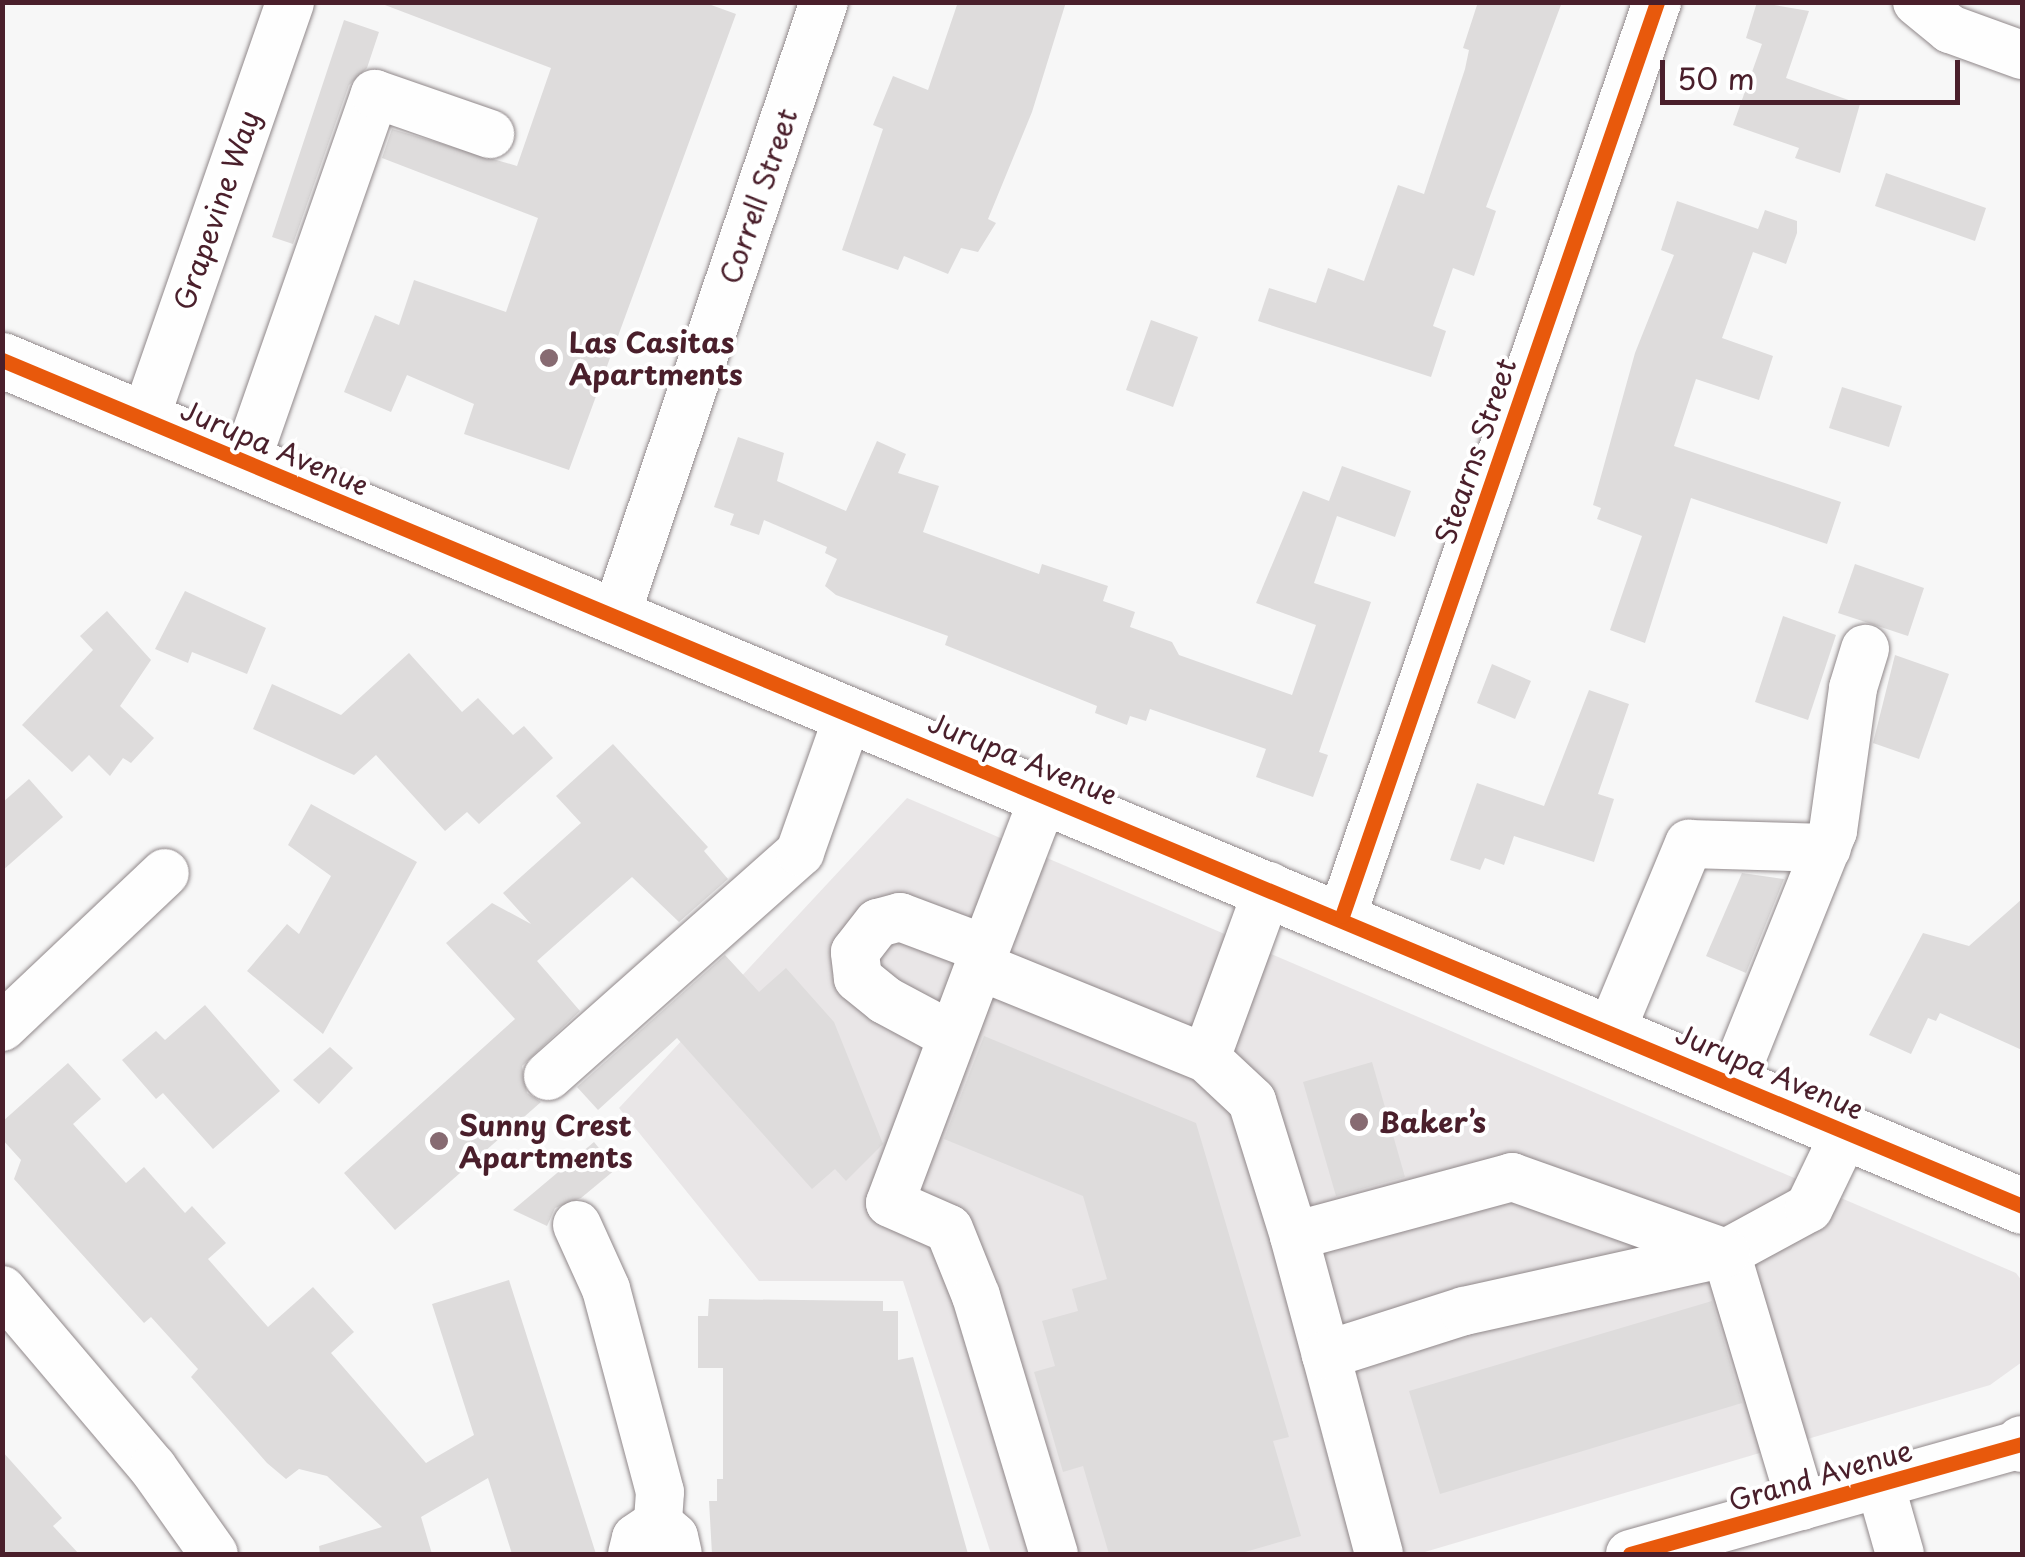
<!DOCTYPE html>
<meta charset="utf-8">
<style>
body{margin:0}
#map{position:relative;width:2025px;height:1557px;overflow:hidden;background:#f7f7f7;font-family:"Playpen Sans",sans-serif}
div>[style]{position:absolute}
.built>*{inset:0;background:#e9e6e7}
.building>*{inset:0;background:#dedcdc}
.roads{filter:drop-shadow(0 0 2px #90888a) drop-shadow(0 0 2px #90888a)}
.minor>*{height:48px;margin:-24px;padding:0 24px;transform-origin:24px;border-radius:24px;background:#fefefe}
.major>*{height:55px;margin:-27.5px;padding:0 27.5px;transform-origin:27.5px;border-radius:27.5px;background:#fefefe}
.cycleway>*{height:15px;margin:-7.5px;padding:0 7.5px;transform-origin:7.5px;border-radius:7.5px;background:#e8590c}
.dots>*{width:28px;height:28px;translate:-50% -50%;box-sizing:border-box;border:5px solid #fff;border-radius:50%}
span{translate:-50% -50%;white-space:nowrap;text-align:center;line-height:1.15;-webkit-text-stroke:8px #fff;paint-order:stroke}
.street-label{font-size:28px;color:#4a1f2b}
.poi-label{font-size:28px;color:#4a1f2b;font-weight:700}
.left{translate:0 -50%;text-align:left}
.frame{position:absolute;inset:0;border:5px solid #4a1f2b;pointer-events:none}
.scale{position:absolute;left:1660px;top:60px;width:300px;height:45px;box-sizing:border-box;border:5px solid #4a1f2b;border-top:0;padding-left:12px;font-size:30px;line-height:35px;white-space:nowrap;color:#4a1f2b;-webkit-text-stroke:8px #fff;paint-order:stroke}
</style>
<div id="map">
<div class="built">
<i style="clip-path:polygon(907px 798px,2016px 1273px,2022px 1281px,2022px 1362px,1990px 1385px,1418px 1554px,991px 1554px,903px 1281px,759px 1281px,619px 1108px)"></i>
</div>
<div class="building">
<i style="clip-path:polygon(377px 2px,703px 2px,736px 14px,569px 470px,464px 434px,474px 404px,407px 375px,391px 412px,344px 392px,375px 315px,399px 325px,414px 280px,506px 312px,538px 218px,382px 158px,392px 129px,517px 166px,551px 68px)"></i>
<i style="clip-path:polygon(958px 2px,1066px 2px,1032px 112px,988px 219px,996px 223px,978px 252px,961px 248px,948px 274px,904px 256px,898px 270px,842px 250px,883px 129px,873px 125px,893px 76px,928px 90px)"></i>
<i style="clip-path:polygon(1478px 2px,1562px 2px,1486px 207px,1496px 211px,1474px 276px,1453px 268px,1433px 326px,1446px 331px,1431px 377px,1258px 321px,1269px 288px,1316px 303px,1328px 268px,1364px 281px,1398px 185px,1424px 194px,1465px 69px,1469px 50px,1463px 48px)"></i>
<i style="clip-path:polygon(1757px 2px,1809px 11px,1786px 78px,1860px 104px,1840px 173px,1795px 158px,1799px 148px,1733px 125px,1762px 44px,1746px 38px)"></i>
<i style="clip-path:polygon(344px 20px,379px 32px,367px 68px,349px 85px,293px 244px,272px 237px)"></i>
<i style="clip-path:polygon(1886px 173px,1986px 208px,1975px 241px,1875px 206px)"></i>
<i style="clip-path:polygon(1677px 201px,1758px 229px,1765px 210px,1797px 221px,1797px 233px,1786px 264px,1753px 252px,1722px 338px,1773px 356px,1759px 400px,1696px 379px,1674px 446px,1841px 502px,1827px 544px,1691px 498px,1645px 643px,1610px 630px,1642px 536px,1597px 519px,1601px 508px,1593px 505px,1635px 353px,1674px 255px,1661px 250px)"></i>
<i style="clip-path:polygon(1151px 320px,1198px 337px,1173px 407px,1126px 390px)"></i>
<i style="clip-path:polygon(1842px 387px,1902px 406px,1889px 447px,1829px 428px)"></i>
<i style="clip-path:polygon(738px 437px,784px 453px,777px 481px,846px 511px,877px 441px,906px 454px,898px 473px,939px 486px,923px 532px,1039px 574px,1042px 564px,1108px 586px,1103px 601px,1135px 612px,1130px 627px,1172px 642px,1179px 655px,1292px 695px,1316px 625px,1256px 603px,1303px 491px,1329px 501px,1342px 466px,1411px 491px,1395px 537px,1337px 516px,1314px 583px,1371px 602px,1319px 752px,1328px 755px,1313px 797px,1256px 777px,1266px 749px,1150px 709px,1146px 721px,1130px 716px,1127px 725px,1095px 713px,1097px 706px,945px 645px,948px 636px,836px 595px,825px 586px,837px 559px,825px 553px,827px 547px,764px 520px,759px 535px,730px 525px,734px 514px,714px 507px)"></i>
<i style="clip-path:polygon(1855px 564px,1924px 588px,1908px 636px,1838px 613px)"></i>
<i style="clip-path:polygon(185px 591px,266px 628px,247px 674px,192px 652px,188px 663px,155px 649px)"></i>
<i style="clip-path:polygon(107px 611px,151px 660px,120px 706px,154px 738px,131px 763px,123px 758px,110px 776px,89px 755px,72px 772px,22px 725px,93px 650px,80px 636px)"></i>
<i style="clip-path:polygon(1783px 616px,1836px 635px,1808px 720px,1755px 702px)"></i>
<i style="clip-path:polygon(409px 653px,462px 712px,478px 698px,513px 735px,524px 726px,553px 758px,479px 824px,467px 812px,445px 831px,376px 755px,354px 775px,253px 729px,272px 684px,341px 715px)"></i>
<i style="clip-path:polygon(1895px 655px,1949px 674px,1919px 759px,1873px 743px)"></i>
<i style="clip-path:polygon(1492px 664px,1531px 681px,1515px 719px,1477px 703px)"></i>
<i style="clip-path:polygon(1589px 690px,1629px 704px,1598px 794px,1614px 799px,1594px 862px,1514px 836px,1504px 865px,1485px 858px,1480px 870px,1450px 860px,1477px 783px,1544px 806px)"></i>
<i style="clip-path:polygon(613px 744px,708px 847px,704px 851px,728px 879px,679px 922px,632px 877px,537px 961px,580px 1011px,522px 1066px,527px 1093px,541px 1102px,395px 1230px,344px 1173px,515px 1019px,446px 943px,492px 903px,531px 924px,503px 893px,581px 823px,556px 796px)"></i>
<i style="clip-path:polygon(29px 779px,63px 817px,2px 871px,2px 803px)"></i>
<i style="clip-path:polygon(311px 804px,417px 862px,323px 1034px,247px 971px,287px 924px,299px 934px,331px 876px,288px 845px)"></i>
<i style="clip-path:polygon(1742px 873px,1784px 879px,1746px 973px,1706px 956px)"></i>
<i style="clip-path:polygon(2022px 899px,2022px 1050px,1940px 1013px,1936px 1021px,1928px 1018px,1911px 1054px,1869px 1035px,1923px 933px,1969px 946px)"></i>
<i style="clip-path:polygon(725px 955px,759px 992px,786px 968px,834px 1022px,883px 1144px,846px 1181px,835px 1169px,812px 1189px,677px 1038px,598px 1110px,577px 1087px)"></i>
<i style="clip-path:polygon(205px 1005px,280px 1091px,213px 1149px,163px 1093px,156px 1099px,122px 1060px,156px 1031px,165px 1040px)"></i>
<i style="clip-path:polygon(984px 1036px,1196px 1123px,1289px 1437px,1273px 1441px,1301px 1536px,1238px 1554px,1109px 1554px,1083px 1466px,1063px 1472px,1034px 1372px,1055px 1366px,1042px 1321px,1078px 1311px,1072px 1289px,1107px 1279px,1083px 1196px,944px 1139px)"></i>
<i style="clip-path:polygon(330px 1047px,353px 1068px,319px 1104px,293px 1080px)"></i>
<i style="clip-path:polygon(1372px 1062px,1405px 1177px,1336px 1196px,1303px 1082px)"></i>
<i style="clip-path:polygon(68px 1063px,101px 1099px,73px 1124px,126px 1183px,144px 1167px,185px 1213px,192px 1206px,226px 1243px,208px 1259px,268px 1327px,313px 1287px,354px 1332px,331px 1353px,426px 1463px,474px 1435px,432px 1304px,509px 1280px,596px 1554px,512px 1554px,488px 1478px,421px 1517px,432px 1554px,320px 1554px,319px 1546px,382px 1527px,327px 1476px,299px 1469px,286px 1479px,267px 1463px,191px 1377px,198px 1369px,151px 1317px,144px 1323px,14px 1179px,21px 1160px,2px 1139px,2px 1122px)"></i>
<i style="clip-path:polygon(594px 1142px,616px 1169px,581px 1198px,555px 1208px,547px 1226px,513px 1210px)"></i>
<i style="clip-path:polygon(709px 1299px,883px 1301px,883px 1311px,898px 1311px,898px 1360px,913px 1357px,968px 1554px,712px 1554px,709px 1501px,717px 1501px,717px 1479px,723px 1479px,723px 1368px,698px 1368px,698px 1316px,708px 1316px)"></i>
<i style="clip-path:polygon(1712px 1301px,1742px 1403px,1440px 1494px,1409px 1391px)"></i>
<i style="clip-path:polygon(2px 1451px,62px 1518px,53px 1526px,79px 1554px,2px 1554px)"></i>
</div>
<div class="roads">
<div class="minor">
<i style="left:1917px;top:2px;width:43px;rotate:39.3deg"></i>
<i style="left:1950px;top:29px;width:77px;rotate:19.9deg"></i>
<i style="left:145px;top:419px;width:441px;rotate:-70.8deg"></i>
<i style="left:246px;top:462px;width:390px;rotate:-70.7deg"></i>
<i style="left:375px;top:94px;width:122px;rotate:19.2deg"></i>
<i style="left:615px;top:618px;width:650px;rotate:-71.26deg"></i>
<i style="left:1045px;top:794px;width:184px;rotate:111deg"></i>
<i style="left:979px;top:966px;width:245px;rotate:22.1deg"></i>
<i style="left:1269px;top:886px;width:183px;rotate:110.1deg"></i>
<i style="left:1206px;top:1058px;width:63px;rotate:43.1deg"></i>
<i style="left:1252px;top:1101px;width:141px;rotate:72.7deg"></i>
<i style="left:1342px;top:916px;width:967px;rotate:-70.98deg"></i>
<i style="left:979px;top:966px;width:253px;rotate:110.6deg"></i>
<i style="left:890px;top:1203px;width:64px;rotate:23.8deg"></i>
<i style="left:949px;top:1229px;width:72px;rotate:68.1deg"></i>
<i style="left:976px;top:1296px;width:270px;rotate:73.2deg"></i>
<i style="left:2px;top:1027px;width:224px;rotate:-43.4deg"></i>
<i style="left:1611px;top:1031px;width:203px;rotate:-67.4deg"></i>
<i style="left:1689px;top:844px;width:138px;rotate:1.7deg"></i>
<i style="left:952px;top:1036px;width:76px;rotate:-151.8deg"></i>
<i style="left:885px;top:1000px;width:35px;rotate:-141deg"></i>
<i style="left:858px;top:978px;width:26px;rotate:-97deg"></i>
<i style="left:855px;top:952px;width:37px;rotate:-52deg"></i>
<i style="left:878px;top:923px;width:23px;rotate:-15deg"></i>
<i style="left:900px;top:917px;width:91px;rotate:20.6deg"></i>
<i style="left:548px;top:1076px;width:337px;rotate:-41.6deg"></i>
<i style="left:800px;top:852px;width:146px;rotate:-70.5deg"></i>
<i style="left:1732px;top:1082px;width:271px;rotate:-68.1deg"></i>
<i style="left:1833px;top:831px;width:144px;rotate:-82deg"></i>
<i style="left:1853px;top:688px;width:41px;rotate:-72.9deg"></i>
<i style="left:577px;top:1225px;width:70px;rotate:65.6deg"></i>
<i style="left:606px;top:1289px;width:210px;rotate:75.1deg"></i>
<i style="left:660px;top:1492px;width:31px;rotate:94deg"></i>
<i style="left:2px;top:1290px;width:233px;rotate:49.7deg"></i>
<i style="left:153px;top:1468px;width:105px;rotate:54.7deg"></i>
<i style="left:1326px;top:1355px;width:123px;rotate:-105.1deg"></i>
<i style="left:1294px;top:1236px;width:226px;rotate:-15.1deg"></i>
<i style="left:1512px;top:1177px;width:227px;rotate:19.6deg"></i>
<i style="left:1880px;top:1484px;width:73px;rotate:74.1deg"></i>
<i style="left:1802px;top:1506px;width:264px;rotate:-106.7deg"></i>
<i style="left:1726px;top:1253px;width:94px;rotate:-28.5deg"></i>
<i style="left:1809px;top:1208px;width:85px;rotate:-64.3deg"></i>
<i style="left:632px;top:1554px;width:16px;rotate:-76deg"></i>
<i style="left:636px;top:1538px;width:27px;rotate:-34deg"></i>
<i style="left:658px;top:1523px;width:21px;rotate:41deg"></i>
<i style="left:674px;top:1537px;width:17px;rotate:77deg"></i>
<i style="left:1379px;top:1554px;width:206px;rotate:-104.9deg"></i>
<i style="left:1326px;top:1355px;width:145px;rotate:-17.7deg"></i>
<i style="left:1464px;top:1311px;width:268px;rotate:-12.5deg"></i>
<i style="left:1630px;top:1554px;width:407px;rotate:-15.7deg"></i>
</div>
<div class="major">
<i style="left:2px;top:360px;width:2190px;rotate:22.72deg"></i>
<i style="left:2022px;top:1444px;width:1px;rotate:-90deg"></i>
</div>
</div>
<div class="cycleway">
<i style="left:2px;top:360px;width:2190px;rotate:22.72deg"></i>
<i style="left:1342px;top:916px;width:967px;rotate:-70.98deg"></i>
<i style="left:1630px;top:1554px;width:407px;rotate:-15.7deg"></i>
</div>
<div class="dots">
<i style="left:549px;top:358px;background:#876b72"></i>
<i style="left:1359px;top:1122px;background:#876b72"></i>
<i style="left:439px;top:1141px;background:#876b72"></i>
</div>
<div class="street-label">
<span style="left:758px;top:196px;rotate:-71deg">Correll Street</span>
<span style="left:216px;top:210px;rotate:-71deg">Grapevine Way</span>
<span style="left:275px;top:447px;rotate:23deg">Jurupa Avenue</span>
<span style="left:1475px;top:451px;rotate:-71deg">Stearns Street</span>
<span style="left:1023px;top:758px;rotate:22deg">Jurupa Avenue</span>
<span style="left:1770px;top:1071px;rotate:23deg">Jurupa Avenue</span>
<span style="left:1820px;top:1475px;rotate:-16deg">Grand Avenue</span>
</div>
<div class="poi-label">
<span class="left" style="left:569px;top:358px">Las Casitas<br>Apartments</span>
<span class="left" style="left:1379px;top:1122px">Baker’s</span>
<span class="left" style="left:459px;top:1141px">Sunny Crest<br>Apartments</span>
</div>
<div class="frame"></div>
<div class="scale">50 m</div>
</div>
